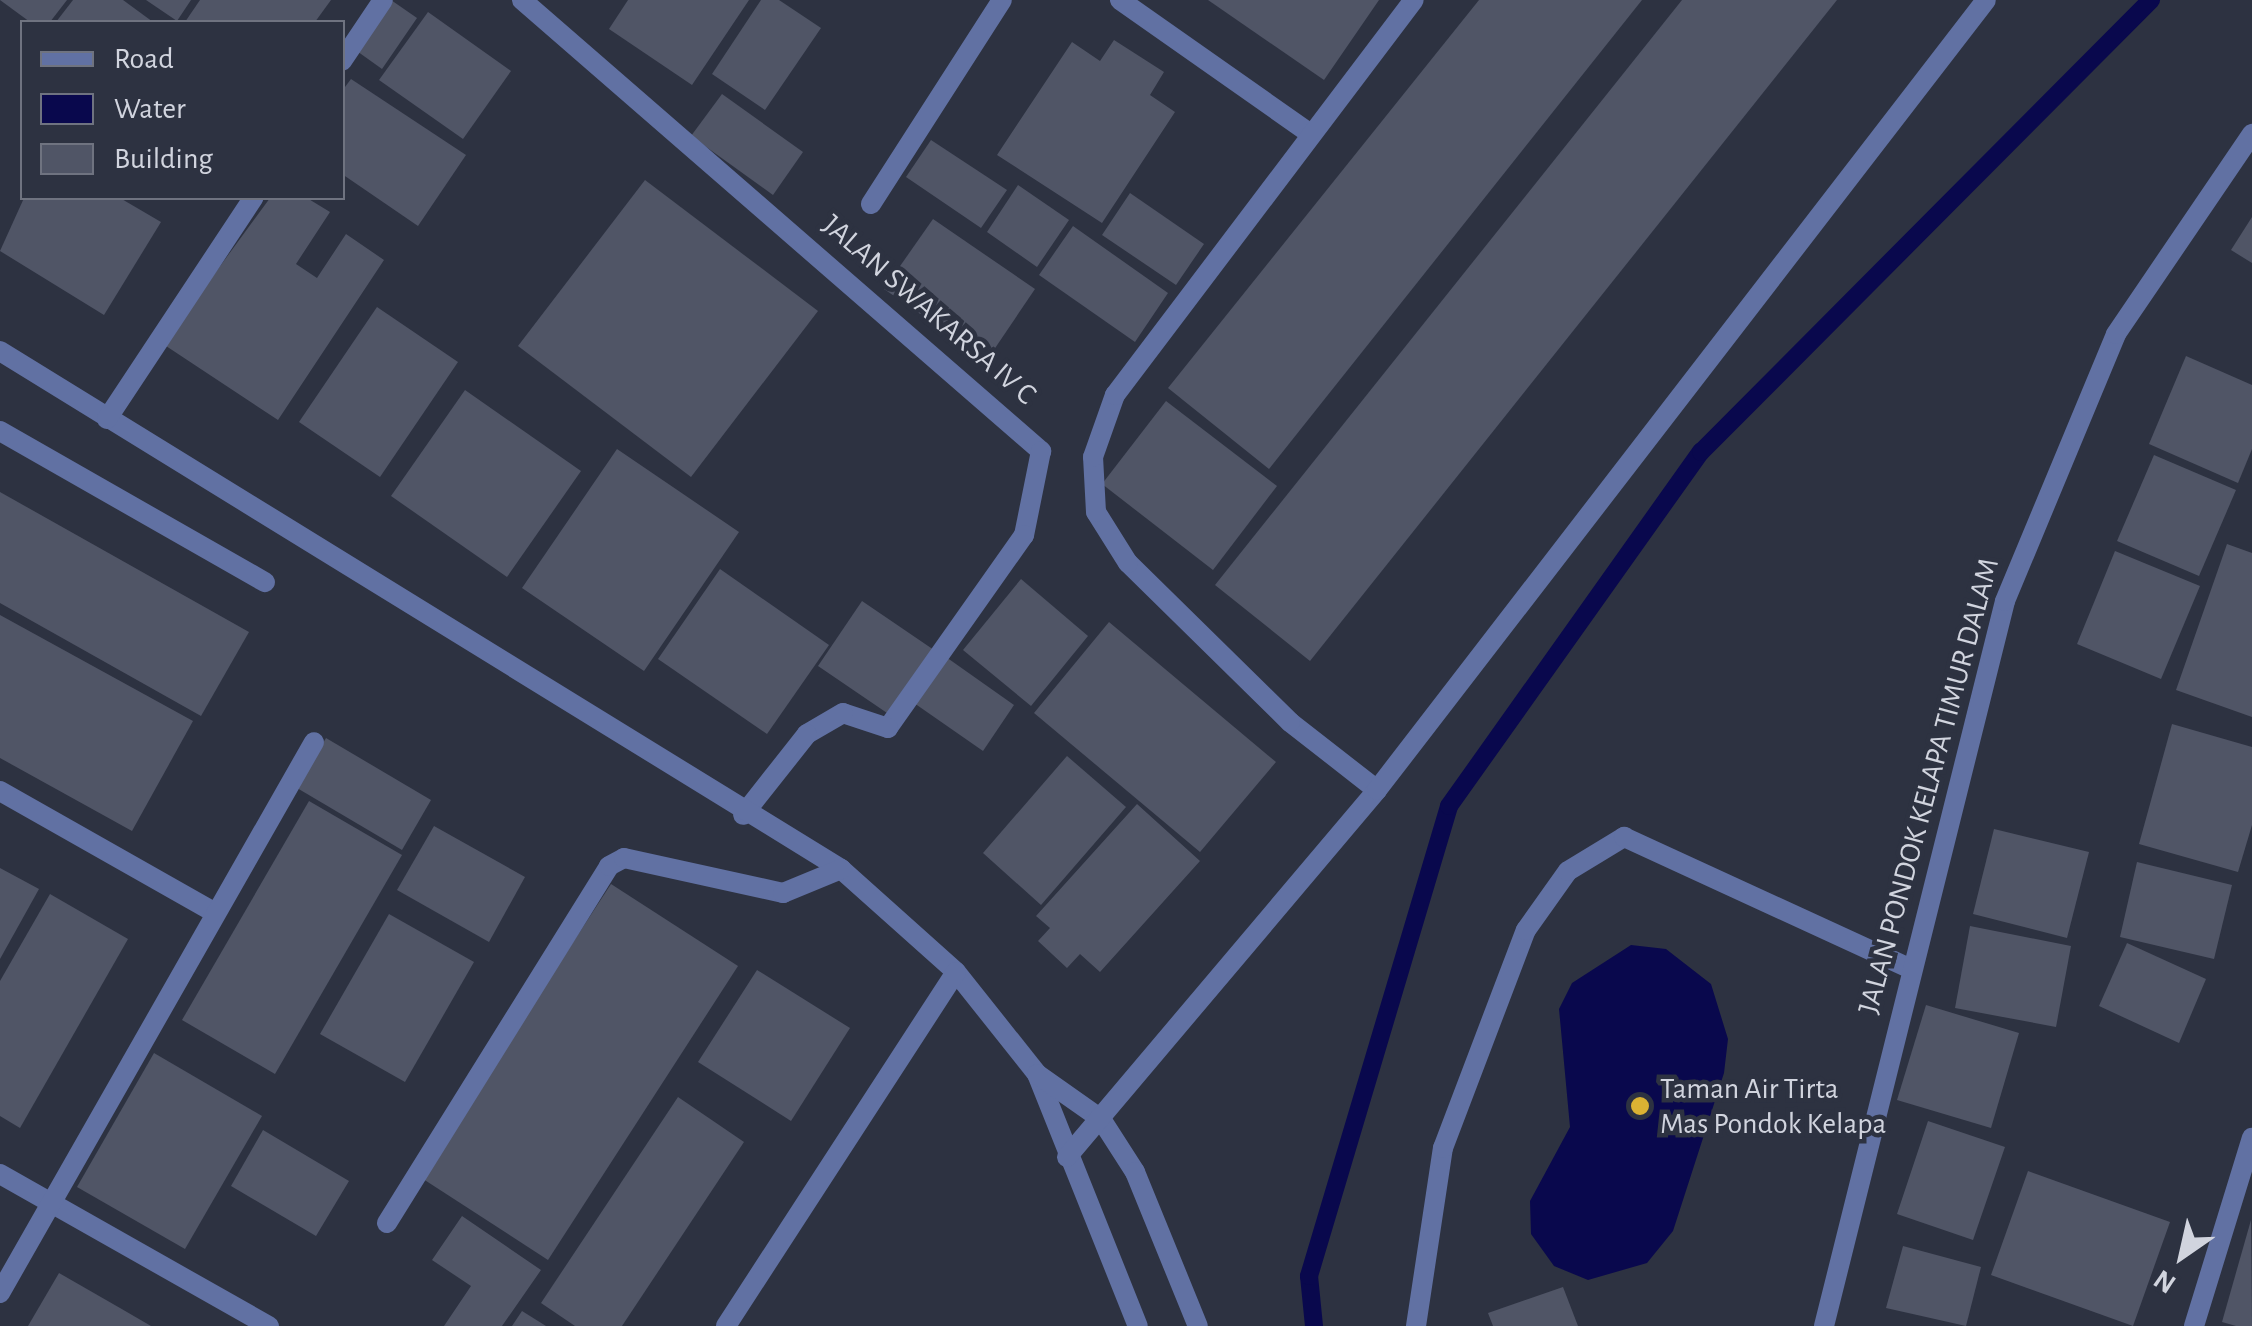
<!DOCTYPE html>
<style>
body{margin:0}
#map{position:relative;width:2252px;height:1326px;overflow:hidden;background:#2d3241;font-family:"Alegreya Sans",sans-serif}
div>[style]{position:absolute}
.water>*{inset:0;background:#09084d}
.stream>*{height:18px;margin:-9px;padding:0 9px;transform-origin:9px;border-radius:9px;background:#09084d}
.building>*{inset:0;background:#505566}
.service>*{height:20px;margin:-10px;padding:0 10px;transform-origin:10px;border-radius:10px;background:#6171a3}
.minor>*{height:20px;margin:-10px;padding:0 10px;transform-origin:10px;border-radius:10px;background:#6171a3}
.dots>*{width:28px;height:28px;translate:-50% -50%;box-sizing:border-box;border:5px solid #2d3241;border-radius:50%}
span{translate:-50% -50%;white-space:nowrap;text-align:center;line-height:1.15;-webkit-text-stroke:9px #2d3241;paint-order:stroke}
.street-label{font-size:30px;color:#d1d4de}
.poi-label{font-size:30px;color:#d1d4de}
.left{translate:0 -50%;text-align:left}
.legend{position:absolute;left:20px;top:20px;width:325px;height:180px;box-sizing:border-box;background:#2d3241;border:2px solid #6f7380;margin:0;padding:12px 18px;list-style:none;font-size:30px;color:#d1d4de}
.legend li{display:flex;align-items:center;gap:20px;height:50px}
.legend b{width:50px;border:2px solid #6f7380}
.north{position:absolute;left:2132px;top:1206px;width:100px;height:100px;-webkit-text-stroke:8px #2d3241;paint-order:stroke;rotate:214deg;font-size:28px;font-weight:700;line-height:40px;text-align:center;color:#d1d4de}
.north::after{content:'';display:block;margin:auto;width:35px;height:45px;background:#d1d4de;clip-path:polygon(50% 0,100% 100%,50% 72%,0 100%)}
</style>
<div id="map">
<div class="water">
<i style="clip-path:polygon(1631px 945px,1666px 949px,1711px 984px,1728px 1039px,1724px 1073px,1673px 1231px,1647px 1263px,1588px 1280px,1554px 1266px,1531px 1234px,1530px 1201px,1570px 1127px,1559px 1009px,1572px 983px)"></i>
</div>
<div class="stream">
<i style="left:1314px;top:1326px;width:50px;rotate:-95.7deg"></i>
<i style="left:1309px;top:1276px;width:490px;rotate:-73.4deg"></i>
<i style="left:1449px;top:806px;width:435px;rotate:-54.6deg"></i>
<i style="left:1701px;top:452px;width:638px;rotate:-45.13deg"></i>
</div>
<div class="building">
<i style="clip-path:polygon(0 0,67px 0,50px 22px,30px 22px)"></i>
<i style="clip-path:polygon(73px 0,123px 0,153px 22px,56px 22px)"></i>
<i style="clip-path:polygon(146px 0,191px 0,177px 21px)"></i>
<i style="clip-path:polygon(200px 0,331px 0,315px 22px,185px 22px)"></i>
<i style="clip-path:polygon(391px 0,417px 18px,382px 69px,354px 49px)"></i>
<i style="clip-path:polygon(628px 0,749px 0,692px 85px,609px 29px)"></i>
<i style="clip-path:polygon(761px 0,779px 0,821px 28px,765px 110px,712px 74px)"></i>
<i style="clip-path:polygon(1208px 0,1379px 0,1324px 80px)"></i>
<i style="clip-path:polygon(1479px 0,1642px 0,1269px 469px,1168px 388px)"></i>
<i style="clip-path:polygon(1682px 0,1837px 0,1310px 661px,1215px 585px)"></i>
<i style="clip-path:polygon(428px 12px,511px 71px,463px 139px,379px 80px)"></i>
<i style="clip-path:polygon(1114px 40px,1164px 72px,1150px 95px,1175px 112px,1102px 223px,997px 155px,1072px 42px,1100px 61px)"></i>
<i style="clip-path:polygon(351px 79px,466px 155px,418px 226px,342px 174px,342px 91px)"></i>
<i style="clip-path:polygon(722px 94px,803px 152px,773px 195px,691px 136px)"></i>
<i style="clip-path:polygon(931px 140px,1007px 190px,981px 228px,906px 177px)"></i>
<i style="clip-path:polygon(645px 180px,818px 311px,691px 477px,518px 346px)"></i>
<i style="clip-path:polygon(1018px 185px,1069px 220px,1037px 267px,987px 232px)"></i>
<i style="clip-path:polygon(1130px 193px,1204px 244px,1176px 285px,1102px 235px)"></i>
<i style="clip-path:polygon(24px 198px,120px 198px,161px 222px,104px 315px,0 251px)"></i>
<i style="clip-path:polygon(270px 198px,307px 198px,330px 212px,296px 264px,317px 278px,346px 234px,384px 260px,278px 420px,163px 344px)"></i>
<i style="clip-path:polygon(2252px 217px,2252px 263px,2231px 250px)"></i>
<i style="clip-path:polygon(933px 219px,1035px 289px,987px 360px,884px 289px)"></i>
<i style="clip-path:polygon(1073px 226px,1168px 293px,1135px 342px,1039px 275px)"></i>
<i style="clip-path:polygon(377px 307px,458px 362px,380px 477px,299px 422px)"></i>
<i style="clip-path:polygon(2186px 356px,2252px 385px,2252px 449px,2238px 483px,2149px 444px)"></i>
<i style="clip-path:polygon(465px 390px,581px 471px,507px 577px,391px 496px)"></i>
<i style="clip-path:polygon(1166px 401px,1277px 486px,1213px 570px,1102px 484px)"></i>
<i style="clip-path:polygon(617px 449px,739px 532px,644px 671px,522px 588px)"></i>
<i style="clip-path:polygon(2154px 455px,2236px 490px,2199px 576px,2117px 541px)"></i>
<i style="clip-path:polygon(0 492px,249px 632px,201px 716px,0 603px)"></i>
<i style="clip-path:polygon(2227px 544px,2252px 553px,2252px 717px,2176px 690px)"></i>
<i style="clip-path:polygon(2115px 551px,2200px 586px,2161px 679px,2077px 644px)"></i>
<i style="clip-path:polygon(720px 569px,829px 645px,767px 734px,658px 659px)"></i>
<i style="clip-path:polygon(1021px 579px,1088px 636px,1031px 706px,963px 650px)"></i>
<i style="clip-path:polygon(862px 601px,934px 650px,890px 715px,818px 666px)"></i>
<i style="clip-path:polygon(0 615px,193px 721px,132px 831px,0 758px)"></i>
<i style="clip-path:polygon(1109px 622px,1276px 762px,1200px 852px,1034px 713px)"></i>
<i style="clip-path:polygon(946px 657px,1014px 705px,983px 751px,914px 703px)"></i>
<i style="clip-path:polygon(2172px 724px,2252px 747px,2252px 825px,2238px 872px,2139px 844px)"></i>
<i style="clip-path:polygon(326px 738px,431px 800px,402px 850px,297px 788px)"></i>
<i style="clip-path:polygon(1067px 756px,1126px 807px,1041px 905px,983px 853px)"></i>
<i style="clip-path:polygon(309px 801px,402px 855px,275px 1074px,182px 1020px)"></i>
<i style="clip-path:polygon(1137px 804px,1200px 861px,1100px 972px,1080px 954px,1067px 968px,1038px 941px,1050px 928px,1036px 916px)"></i>
<i style="clip-path:polygon(434px 826px,525px 877px,489px 942px,397px 890px)"></i>
<i style="clip-path:polygon(1994px 829px,2089px 852px,2067px 938px,1973px 914px)"></i>
<i style="clip-path:polygon(2137px 862px,2232px 885px,2214px 959px,2120px 937px)"></i>
<i style="clip-path:polygon(0 868px,39px 889px,0 959px)"></i>
<i style="clip-path:polygon(611px 884px,738px 966px,548px 1260px,420px 1177px)"></i>
<i style="clip-path:polygon(50px 894px,128px 939px,20px 1128px,0 1116px,0 981px)"></i>
<i style="clip-path:polygon(389px 914px,474px 962px,405px 1082px,320px 1034px)"></i>
<i style="clip-path:polygon(1970px 926px,2071px 946px,2056px 1027px,1955px 1008px)"></i>
<i style="clip-path:polygon(2127px 943px,2206px 979px,2179px 1043px,2099px 1006px)"></i>
<i style="clip-path:polygon(757px 970px,850px 1028px,791px 1121px,698px 1062px)"></i>
<i style="clip-path:polygon(1926px 1005px,2019px 1033px,1991px 1128px,1897px 1100px)"></i>
<i style="clip-path:polygon(154px 1053px,262px 1116px,185px 1249px,77px 1187px)"></i>
<i style="clip-path:polygon(678px 1097px,744px 1142px,622px 1326px,575px 1326px,541px 1303px)"></i>
<i style="clip-path:polygon(1928px 1121px,2005px 1147px,1973px 1240px,1897px 1214px)"></i>
<i style="clip-path:polygon(263px 1130px,349px 1181px,316px 1236px,231px 1186px)"></i>
<i style="clip-path:polygon(2028px 1171px,2170px 1222px,2133px 1326px,1991px 1275px)"></i>
<i style="clip-path:polygon(462px 1216px,541px 1270px,502px 1326px,444px 1326px,471px 1286px,432px 1260px)"></i>
<i style="clip-path:polygon(2251px 1220px,2252px 1326px,2236px 1326px,2222px 1322px)"></i>
<i style="clip-path:polygon(1903px 1246px,1981px 1267px,1966px 1326px,1886px 1308px)"></i>
<i style="clip-path:polygon(59px 1273px,120px 1308px,151px 1326px,28px 1326px)"></i>
<i style="clip-path:polygon(1563px 1287px,1578px 1326px,1493px 1326px,1488px 1313px)"></i>
<i style="clip-path:polygon(522px 1311px,546px 1326px,512px 1326px)"></i>
</div>
<div class="service">
<i style="left:1416px;top:1326px;width:180px;rotate:-81.4deg"></i>
<i style="left:1443px;top:1148px;width:233px;rotate:-69.2deg"></i>
<i style="left:1526px;top:930px;width:72px;rotate:-54.6deg"></i>
<i style="left:1568px;top:871px;width:66px;rotate:-31.3deg"></i>
<i style="left:1624px;top:837px;width:311px;rotate:24.7deg"></i>
</div>
<div class="minor">
<i style="left:522px;top:0;width:688px;rotate:40.99deg"></i>
<i style="left:1041px;top:451px;width:86px;rotate:101.4deg"></i>
<i style="left:1024px;top:535px;width:236px;rotate:125.2deg"></i>
<i style="left:888px;top:728px;width:47px;rotate:-161.6deg"></i>
<i style="left:843px;top:713px;width:42px;rotate:149.7deg"></i>
<i style="left:807px;top:734px;width:103px;rotate:128.3deg"></i>
<i style="left:1120px;top:0;width:230px;rotate:35.1deg"></i>
<i style="left:342px;top:61px;width:73px;rotate:-56.1deg"></i>
<i style="left:871px;top:204px;width:242px;rotate:-57.3deg"></i>
<i style="left:0;top:351px;width:988px;rotate:31.63deg"></i>
<i style="left:841px;top:869px;width:154px;rotate:41.8deg"></i>
<i style="left:956px;top:972px;width:130px;rotate:51.5deg"></i>
<i style="left:1037px;top:1074px;width:271px;rotate:68.2deg"></i>
<i style="left:107px;top:419px;width:265px;rotate:-56.5deg"></i>
<i style="left:0;top:431px;width:305px;rotate:29.7deg"></i>
<i style="left:1377px;top:790px;width:110px;rotate:-142deg"></i>
<i style="left:1290px;top:722px;width:227px;rotate:-135.5deg"></i>
<i style="left:1128px;top:563px;width:60px;rotate:-122.1deg"></i>
<i style="left:1096px;top:512px;width:55px;rotate:-93.1deg"></i>
<i style="left:1093px;top:457px;width:66px;rotate:-70.5deg"></i>
<i style="left:1115px;top:395px;width:495px;rotate:-52.9deg"></i>
<i style="left:0;top:791px;width:241px;rotate:29.5deg"></i>
<i style="left:1037px;top:1074px;width:78px;rotate:35.1deg"></i>
<i style="left:1101px;top:1119px;width:63px;rotate:57.3deg"></i>
<i style="left:1135px;top:1172px;width:166px;rotate:67.8deg"></i>
<i style="left:1067px;top:1157px;width:480px;rotate:-49.8deg"></i>
<i style="left:1377px;top:790px;width:997px;rotate:-52.37deg"></i>
<i style="left:0;top:1174px;width:309px;rotate:29.5deg"></i>
<i style="left:387px;top:1223px;width:420px;rotate:-58.1deg"></i>
<i style="left:609px;top:866px;width:17px;rotate:-28deg"></i>
<i style="left:624px;top:858px;width:163px;rotate:12.4deg"></i>
<i style="left:783px;top:893px;width:63px;rotate:-22.5deg"></i>
<i style="left:0;top:1293px;width:634px;rotate:-60.32deg"></i>
<i style="left:726px;top:1326px;width:422px;rotate:-57deg"></i>
<i style="left:1824px;top:1326px;width:747px;rotate:-75.98deg"></i>
<i style="left:2005px;top:601px;width:289px;rotate:-67.4deg"></i>
<i style="left:2116px;top:334px;width:242px;rotate:-55.8deg"></i>
<i style="left:2194px;top:1326px;width:197px;rotate:-72.9deg"></i>
</div>
<div class="dots">
<i style="left:1640px;top:1106px;background:#dbb233"></i>
</div>
<div class="street-label">
<span style="left:929px;top:310px;rotate:41deg">JALAN SWAKARSA IV C</span>
<span style="left:1929px;top:786px;rotate:-75deg">JALAN PONDOK KELAPA TIMUR DALAM</span>
</div>
<div class="poi-label">
<span class="left" style="left:1660px;top:1106px">Taman Air Tirta<br>Mas Pondok Kelapa</span>
</div>
<ul class="legend">
<li><b style="height:12px;background:#6171a3"></b>Road</li>
<li><b style="height:28px;background:#09084d"></b>Water</li>
<li><b style="height:28px;background:#505566"></b>Building</li>
</ul>
<div class="north">N</div>
</div>
